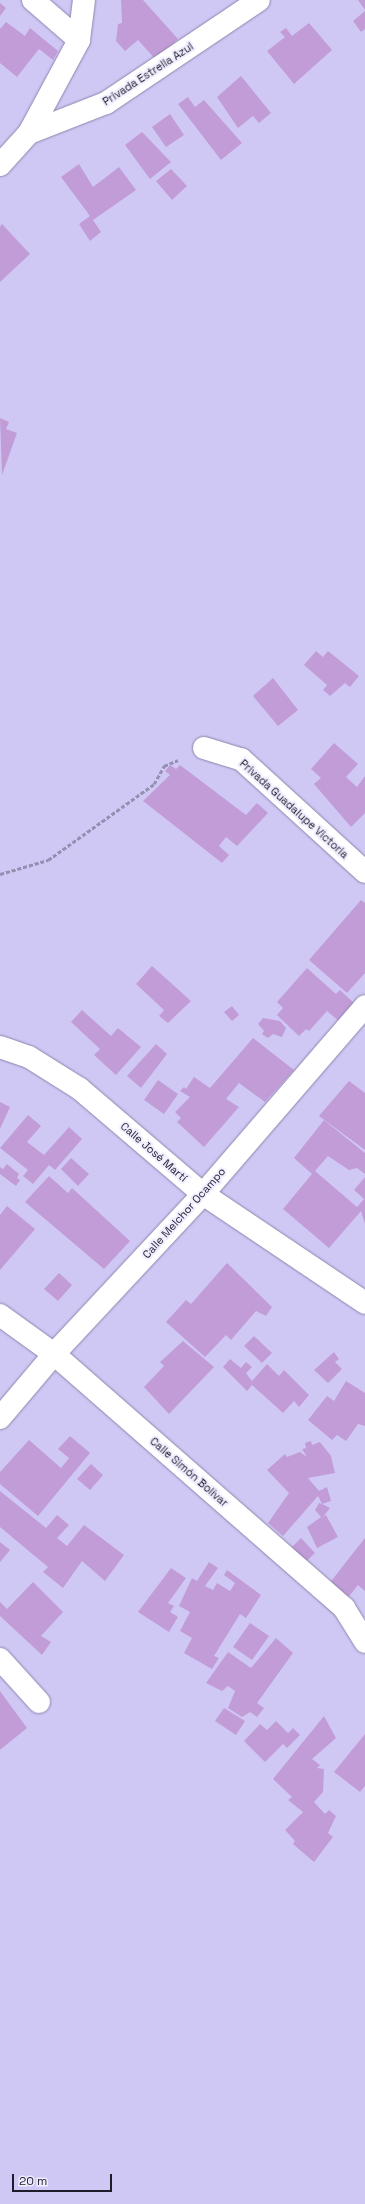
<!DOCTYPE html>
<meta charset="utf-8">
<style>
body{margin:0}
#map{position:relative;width:365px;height:2204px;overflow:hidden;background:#d0c8f4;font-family:"Space Grotesk",sans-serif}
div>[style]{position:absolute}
.building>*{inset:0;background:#c29cd7}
.path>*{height:2.5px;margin-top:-1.25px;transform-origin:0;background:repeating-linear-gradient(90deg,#958fb1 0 4px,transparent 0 6px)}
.roads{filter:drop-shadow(0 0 1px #8e86af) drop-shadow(0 0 1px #8e86af)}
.street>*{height:22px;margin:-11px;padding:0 11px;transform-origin:11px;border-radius:11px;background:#fff}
span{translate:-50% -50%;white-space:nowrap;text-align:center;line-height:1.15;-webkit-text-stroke:4px #f0edff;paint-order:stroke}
.street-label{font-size:11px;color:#1e1b2b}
.scale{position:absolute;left:12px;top:2174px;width:100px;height:18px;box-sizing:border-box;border:2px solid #1e1b2b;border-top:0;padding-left:5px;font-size:12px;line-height:14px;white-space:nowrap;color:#1e1b2b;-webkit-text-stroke:3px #f0edff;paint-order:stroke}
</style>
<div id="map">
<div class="building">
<i style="clip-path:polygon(121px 0,143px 0,178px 39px,156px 60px,138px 40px,125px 51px,116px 41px,118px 24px,122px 23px)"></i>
<i style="clip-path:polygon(358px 0,365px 0,365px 10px)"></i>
<i style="clip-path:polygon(0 3px,6px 8px,0 16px)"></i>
<i style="clip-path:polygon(365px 11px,365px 29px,361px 32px,353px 21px)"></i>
<i style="clip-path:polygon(6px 22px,25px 36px,30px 28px,58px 51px,53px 60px,39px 49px,17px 77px,0 63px,0 29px)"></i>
<i style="clip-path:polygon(309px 23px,332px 50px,294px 84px,267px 51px,285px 37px,280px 32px,286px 28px,292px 36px)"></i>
<i style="clip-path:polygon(241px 76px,271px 113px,259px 123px,253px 116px,238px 128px,217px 97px)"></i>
<i style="clip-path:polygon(188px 97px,195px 107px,204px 100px,242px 143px,221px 160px,178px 104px)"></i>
<i style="clip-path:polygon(170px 114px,184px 135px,166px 147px,152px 127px)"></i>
<i style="clip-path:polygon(142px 132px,171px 162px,150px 179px,125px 145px)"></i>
<i style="clip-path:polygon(79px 164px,93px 187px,119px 167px,136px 190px,93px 220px,101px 232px,90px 241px,79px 224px,90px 216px,61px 177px)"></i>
<i style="clip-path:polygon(171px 169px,187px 186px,172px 200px,156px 181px)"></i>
<i style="clip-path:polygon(2px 224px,30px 254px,0 282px,0 227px)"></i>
<i style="clip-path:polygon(0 418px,9px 422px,6px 429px,17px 433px,2px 475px)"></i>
<i style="clip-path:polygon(316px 651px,323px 657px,328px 651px,359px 676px,350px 687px,345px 683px,330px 696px,323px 690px,327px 685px,304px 665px)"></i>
<i style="clip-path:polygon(273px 678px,298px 710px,278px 726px,253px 696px)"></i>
<i style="clip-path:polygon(334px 743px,358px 764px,346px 777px,357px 787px,365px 776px,365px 813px,351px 827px,314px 784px,321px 778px,311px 769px)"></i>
<i style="clip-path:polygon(170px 765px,176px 769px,180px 765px,246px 815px,257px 803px,268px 813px,237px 846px,226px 837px,219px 846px,229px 855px,222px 863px,143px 801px,170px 775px,165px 771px)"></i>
<i style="clip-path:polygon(361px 900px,365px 903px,365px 973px,347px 993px,309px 960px)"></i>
<i style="clip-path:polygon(152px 966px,191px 1001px,168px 1023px,159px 1016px,164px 1010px,136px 984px)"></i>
<i style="clip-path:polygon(307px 968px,336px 994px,340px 990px,356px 1005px,340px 1022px,327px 1011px,309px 1031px,306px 1029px,299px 1036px,277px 1015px,283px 1008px,277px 1002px)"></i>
<i style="clip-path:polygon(232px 1006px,239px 1015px,232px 1021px,224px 1012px)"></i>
<i style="clip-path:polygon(82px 1010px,111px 1036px,118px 1028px,141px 1047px,116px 1075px,94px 1055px,100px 1049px,71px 1022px)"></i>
<i style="clip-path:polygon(263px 1018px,280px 1021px,286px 1028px,282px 1037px,273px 1034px,268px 1038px,262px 1034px,264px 1031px,258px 1024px)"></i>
<i style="clip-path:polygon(253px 1038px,294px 1070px,265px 1102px,239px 1083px,226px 1099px,239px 1107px,204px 1147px,177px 1122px,181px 1118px,175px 1112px,190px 1097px,180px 1091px,184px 1087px,186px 1089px,194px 1077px,210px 1088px)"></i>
<i style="clip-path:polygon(156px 1044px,167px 1054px,141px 1088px,127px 1076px)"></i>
<i style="clip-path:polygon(158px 1080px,178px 1094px,164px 1114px,144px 1100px)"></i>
<i style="clip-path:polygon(349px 1081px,365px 1093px,365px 1150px,319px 1116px)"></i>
<i style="clip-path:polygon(0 1102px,10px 1107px,0 1129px)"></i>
<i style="clip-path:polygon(28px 1115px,41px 1126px,27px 1142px,44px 1155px,69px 1127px,82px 1139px,55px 1170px,49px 1165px,33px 1184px,23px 1176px,28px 1170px,0 1148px)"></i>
<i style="clip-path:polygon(324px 1120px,365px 1153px,365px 1174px,357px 1168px,349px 1170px,328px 1156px,315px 1171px,357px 1207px,364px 1199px,354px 1190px,365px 1177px,365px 1224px,361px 1211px,329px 1248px,283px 1209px,312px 1174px,294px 1158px)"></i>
<i style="clip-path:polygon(71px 1158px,89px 1174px,78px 1186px,61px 1169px)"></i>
<i style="clip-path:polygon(7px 1164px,19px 1174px,17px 1178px,20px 1180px,16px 1186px,0 1174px,0 1167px,3px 1169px)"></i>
<i style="clip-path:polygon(49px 1176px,68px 1193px,72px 1188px,130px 1241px,104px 1269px,25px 1202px)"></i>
<i style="clip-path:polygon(7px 1206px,35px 1229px,0 1270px,0 1215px)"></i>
<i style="clip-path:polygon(227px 1263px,272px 1307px,266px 1316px,256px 1311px,231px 1340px,226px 1335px,205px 1357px,166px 1322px,186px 1300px,191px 1304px)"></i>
<i style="clip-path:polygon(59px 1273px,72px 1285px,58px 1301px,44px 1289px)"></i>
<i style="clip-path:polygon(254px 1336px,272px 1353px,262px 1363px,244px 1346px)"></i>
<i style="clip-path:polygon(183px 1341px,214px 1367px,169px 1414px,144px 1387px,164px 1366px,160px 1362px)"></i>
<i style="clip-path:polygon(334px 1352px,339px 1359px,335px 1362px,342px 1369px,328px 1383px,314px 1370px)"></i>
<i style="clip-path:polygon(230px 1359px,241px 1368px,246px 1362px,252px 1367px,246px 1373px,252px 1381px,267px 1364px,279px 1376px,284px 1370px,309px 1395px,299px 1407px,294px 1401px,283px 1413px,252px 1385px,247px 1391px,223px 1367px)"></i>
<i style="clip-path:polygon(346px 1381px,365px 1393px,365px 1426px,358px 1424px,346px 1441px,337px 1435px,332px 1440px,308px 1420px,327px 1396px,334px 1401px)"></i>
<i style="clip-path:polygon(70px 1436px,90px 1453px,38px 1516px,0 1484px,0 1472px,29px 1440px,61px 1468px,69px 1458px,58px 1449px)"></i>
<i style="clip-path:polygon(311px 1441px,312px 1445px,320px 1442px,331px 1456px,335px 1473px,308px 1478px,319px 1491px,327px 1487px,331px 1501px,322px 1504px,330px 1508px,323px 1517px,326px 1515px,338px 1537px,317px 1548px,307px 1527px,321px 1517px,315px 1510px,319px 1503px,322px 1504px,318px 1496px,283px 1536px,268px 1523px,289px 1493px,267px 1470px,285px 1454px,287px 1457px,300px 1452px,307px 1457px,302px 1449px,306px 1448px,305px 1443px)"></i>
<i style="clip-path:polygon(91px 1464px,103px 1475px,90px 1490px,77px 1479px)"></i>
<i style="clip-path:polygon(0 1491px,46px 1528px,57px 1515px,69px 1525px,57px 1538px,67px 1546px,84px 1525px,124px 1555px,105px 1581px,82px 1561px,63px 1588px,43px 1572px,48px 1567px,0 1527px)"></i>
<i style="clip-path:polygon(301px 1538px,315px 1553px,292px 1575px,288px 1551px)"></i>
<i style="clip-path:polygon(365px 1538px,365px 1591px,358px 1585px,334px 1615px,317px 1599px)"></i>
<i style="clip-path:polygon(0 1542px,10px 1550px,0 1562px)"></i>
<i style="clip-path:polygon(209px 1562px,218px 1568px,205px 1586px,213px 1590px,217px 1583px,230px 1591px,235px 1583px,224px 1575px,227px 1570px,261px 1595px,246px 1618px,240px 1614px,214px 1656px,219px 1658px,212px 1669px,184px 1653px,192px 1638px,180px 1631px,190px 1612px,179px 1606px,192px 1578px,197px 1581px)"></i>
<i style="clip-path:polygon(171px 1568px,186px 1578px,168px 1603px,174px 1606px,170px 1612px,178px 1617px,169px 1632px,138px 1612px)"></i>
<i style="clip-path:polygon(33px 1582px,63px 1612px,41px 1636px,51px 1642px,42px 1655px,0 1616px,0 1602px,7px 1609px)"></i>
<i style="clip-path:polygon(250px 1623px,269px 1636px,252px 1660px,233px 1647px)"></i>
<i style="clip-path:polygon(276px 1638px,293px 1653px,257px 1703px,264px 1708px,257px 1717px,250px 1712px,242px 1717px,228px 1708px,235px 1691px,228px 1686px,222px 1691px,206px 1683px,228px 1652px,251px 1668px)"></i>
<i style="clip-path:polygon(0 1691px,27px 1728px,0 1750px)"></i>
<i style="clip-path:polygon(224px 1708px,245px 1721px,236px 1735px,215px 1721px)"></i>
<i style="clip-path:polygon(324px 1716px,336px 1738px,312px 1759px,320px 1765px,317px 1768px,324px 1769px,323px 1792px,314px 1802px,325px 1814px,329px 1810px,336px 1816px,328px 1833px,333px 1837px,314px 1862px,293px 1844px,295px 1841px,285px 1830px,303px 1812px,288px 1800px,292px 1797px,273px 1779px)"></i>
<i style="clip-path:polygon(276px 1721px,288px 1733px,293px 1728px,300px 1735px,287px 1748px,283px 1744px,265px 1762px,244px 1741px,260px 1724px,267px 1730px)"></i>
<i style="clip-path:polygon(365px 1734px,365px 1786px,360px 1792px,334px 1772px)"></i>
</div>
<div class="path">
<i style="left:0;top:874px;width:50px;rotate:-16.3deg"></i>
<i style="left:48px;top:860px;width:130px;rotate:-35.6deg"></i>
<i style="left:154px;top:784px;width:21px;rotate:-61deg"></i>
<i style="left:164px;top:766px;width:15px;rotate:-23deg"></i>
</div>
<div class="roads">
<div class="street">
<i style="left:33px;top:0;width:61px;rotate:41deg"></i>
<i style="left:29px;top:133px;width:83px;rotate:-21.3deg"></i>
<i style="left:106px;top:103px;width:184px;rotate:-33.9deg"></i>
<i style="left:0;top:165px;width:43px;rotate:-47.8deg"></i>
<i style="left:29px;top:133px;width:106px;rotate:-61.7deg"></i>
<i style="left:79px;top:40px;width:40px;rotate:-82.9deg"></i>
<i style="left:204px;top:748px;width:39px;rotate:17deg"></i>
<i style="left:241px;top:759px;width:168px;rotate:42.3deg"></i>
<i style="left:0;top:1047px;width:31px;rotate:19deg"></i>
<i style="left:29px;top:1057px;width:60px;rotate:32.1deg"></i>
<i style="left:80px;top:1089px;width:162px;rotate:40.5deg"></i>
<i style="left:203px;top:1194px;width:195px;rotate:33.9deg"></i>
<i style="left:0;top:1315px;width:67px;rotate:35.8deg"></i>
<i style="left:54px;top:1354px;width:386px;rotate:41.2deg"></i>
<i style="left:344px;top:1608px;width:40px;rotate:58deg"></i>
<i style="left:0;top:1418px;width:84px;rotate:-49.8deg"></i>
<i style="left:54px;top:1354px;width:219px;rotate:-47deg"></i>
<i style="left:203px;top:1194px;width:248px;rotate:-49.2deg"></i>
<i style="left:0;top:1659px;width:58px;rotate:47.8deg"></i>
</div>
</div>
<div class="street-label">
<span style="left:148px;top:74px;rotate:-33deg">Privada Estrella Azul</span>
<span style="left:294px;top:809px;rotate:42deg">Privada Guadalupe Victoria</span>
<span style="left:154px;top:1152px;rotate:41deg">Calle José Martí</span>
<span style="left:184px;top:1213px;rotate:-48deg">Calle Melchor Ocampo</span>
<span style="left:189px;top:1472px;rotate:41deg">Calle Simón Bolívar</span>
</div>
<div class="scale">20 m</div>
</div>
